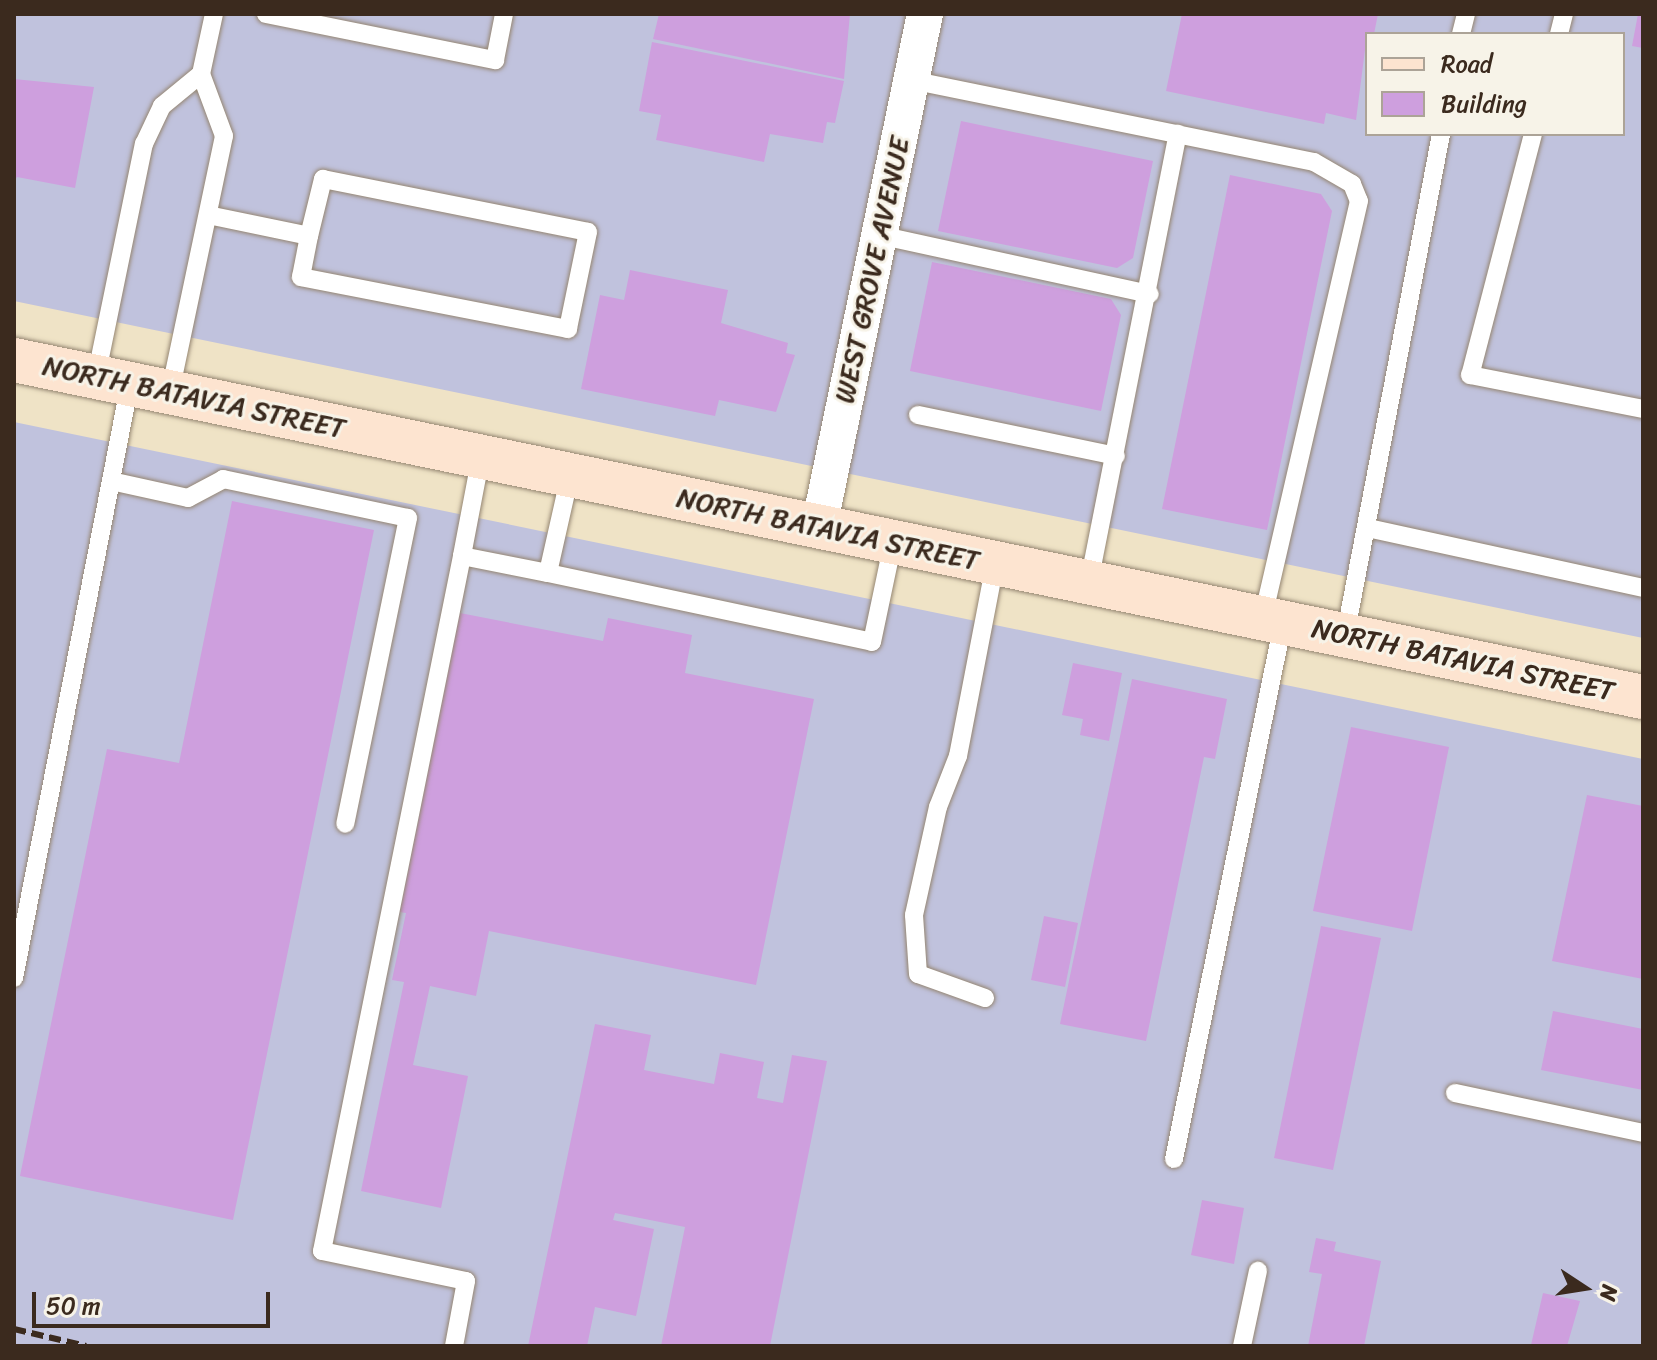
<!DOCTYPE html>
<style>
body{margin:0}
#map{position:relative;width:1657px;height:1360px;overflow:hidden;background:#efe3c6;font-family:Sriracha,sans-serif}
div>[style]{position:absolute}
.industrial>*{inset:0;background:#c0c2dd}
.building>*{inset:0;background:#ce9fde}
.roads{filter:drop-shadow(0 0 2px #958672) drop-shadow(0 0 2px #958672)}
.lane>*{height:18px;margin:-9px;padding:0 9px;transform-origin:9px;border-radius:9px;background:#fff}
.street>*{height:36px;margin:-18px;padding:0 18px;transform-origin:18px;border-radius:18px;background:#fff}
.secondary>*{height:44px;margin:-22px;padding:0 22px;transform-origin:22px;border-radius:22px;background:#fde4d0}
.rail>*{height:6px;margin-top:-3px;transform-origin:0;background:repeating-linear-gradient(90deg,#3b2a1e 0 12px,transparent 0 18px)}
span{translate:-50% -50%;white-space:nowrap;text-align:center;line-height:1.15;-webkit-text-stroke:6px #f7f3e8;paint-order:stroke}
.street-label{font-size:28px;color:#3b2a1e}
.frame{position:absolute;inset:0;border:16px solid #3b2a1e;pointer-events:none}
.legend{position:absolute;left:1365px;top:32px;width:260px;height:104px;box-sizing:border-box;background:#f7f3e8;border:2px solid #aca397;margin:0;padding:10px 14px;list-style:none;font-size:24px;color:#3b2a1e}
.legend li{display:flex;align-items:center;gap:16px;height:40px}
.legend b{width:40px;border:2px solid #aca397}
.north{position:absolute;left:1545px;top:1248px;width:80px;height:80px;-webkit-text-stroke:6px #f7f3e8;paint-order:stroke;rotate:102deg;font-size:22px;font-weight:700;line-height:32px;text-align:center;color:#3b2a1e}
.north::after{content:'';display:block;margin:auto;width:28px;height:36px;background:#3b2a1e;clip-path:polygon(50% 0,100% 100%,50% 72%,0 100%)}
.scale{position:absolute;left:32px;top:1292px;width:238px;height:36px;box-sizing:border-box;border:4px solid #3b2a1e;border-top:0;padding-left:10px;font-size:24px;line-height:28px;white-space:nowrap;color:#3b2a1e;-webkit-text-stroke:6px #f7f3e8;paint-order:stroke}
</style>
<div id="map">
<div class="industrial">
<i style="clip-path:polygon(evenodd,14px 14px,1643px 14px,1643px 638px,14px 301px,14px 14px,1367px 34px,1623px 34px,1623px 134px,1367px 134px,1367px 34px)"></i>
<i style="clip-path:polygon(14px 422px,1643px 759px,1643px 1346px,14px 1346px)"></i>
</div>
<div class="building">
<i style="clip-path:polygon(659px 14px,850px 14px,844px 79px,653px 39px)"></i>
<i style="clip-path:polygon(1182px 14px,1378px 14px,1374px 34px,1367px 34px,1356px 120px,1326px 113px,1324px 124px,1166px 91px)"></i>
<i style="clip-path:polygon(1638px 14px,1643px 14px,1643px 48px,1632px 46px)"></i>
<i style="clip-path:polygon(652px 42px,844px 81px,835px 123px,827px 122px,823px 143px,770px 134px,764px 162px,656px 140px,661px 115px,639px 111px)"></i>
<i style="clip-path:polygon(14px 79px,94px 87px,75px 188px,17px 177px,14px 182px)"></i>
<i style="clip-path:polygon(961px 121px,1153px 161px,1133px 258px,1117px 268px,938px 231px)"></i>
<i style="clip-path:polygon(1230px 175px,1321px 194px,1332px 211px,1267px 530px,1162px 509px)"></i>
<i style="clip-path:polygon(932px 262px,1111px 299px,1121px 315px,1101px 411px,910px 371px)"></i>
<i style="clip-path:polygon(630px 270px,728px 290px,721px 323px,788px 343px,786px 353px,795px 355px,776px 412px,719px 400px,715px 416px,581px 389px,600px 295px,624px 300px)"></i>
<i style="clip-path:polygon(232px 501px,374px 530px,233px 1220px,20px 1176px,107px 749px,179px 763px)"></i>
<i style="clip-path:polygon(460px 613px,603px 641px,608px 618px,692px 635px,685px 673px,814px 699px,756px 985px,489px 931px,476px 996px,430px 986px,413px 1065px,468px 1076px,441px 1208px,361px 1191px,404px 982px,392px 980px,406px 913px,400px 912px)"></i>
<i style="clip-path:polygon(1073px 663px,1122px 673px,1109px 741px,1080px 735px,1083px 719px,1062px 715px)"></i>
<i style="clip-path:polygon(1132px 679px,1227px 699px,1215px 759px,1204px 757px,1146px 1041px,1060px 1024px)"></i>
<i style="clip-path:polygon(1351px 727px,1449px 747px,1412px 931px,1313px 911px)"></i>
<i style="clip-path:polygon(1587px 795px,1643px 806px,1643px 979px,1552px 961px)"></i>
<i style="clip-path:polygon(1044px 916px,1078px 923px,1065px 987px,1031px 980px)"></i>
<i style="clip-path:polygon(1321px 926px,1381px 938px,1333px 1170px,1274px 1158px)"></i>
<i style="clip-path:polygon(1553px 1011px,1643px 1029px,1643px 1090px,1541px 1070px)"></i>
<i style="clip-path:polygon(595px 1024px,651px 1035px,644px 1070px,714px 1084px,720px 1053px,764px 1062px,757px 1098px,783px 1103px,792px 1055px,827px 1061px,770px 1346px,661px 1346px,685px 1227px,615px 1213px,613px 1220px,654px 1229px,636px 1316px,595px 1307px,587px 1346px,528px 1346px)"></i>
<i style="clip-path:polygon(1202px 1200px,1244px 1208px,1234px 1264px,1191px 1255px)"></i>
<i style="clip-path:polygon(1316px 1238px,1336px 1242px,1334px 1251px,1381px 1261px,1364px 1346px,1308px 1346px,1322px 1274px,1309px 1272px)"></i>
<i style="clip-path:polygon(1543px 1293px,1580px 1301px,1567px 1346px,1517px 1346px,1531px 1345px)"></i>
</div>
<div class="roads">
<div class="lane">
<i style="left:266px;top:14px;width:234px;rotate:11.4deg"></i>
<i style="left:495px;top:60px;width:47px;rotate:-78.9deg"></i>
<i style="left:1461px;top:34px;width:21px;rotate:-76deg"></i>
<i style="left:1559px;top:34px;width:21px;rotate:-76deg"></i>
<i style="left:201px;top:74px;width:61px;rotate:-77.8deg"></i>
<i style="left:911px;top:80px;width:411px;rotate:11.5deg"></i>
<i style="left:1314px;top:162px;width:44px;rotate:30.1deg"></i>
<i style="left:1352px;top:184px;width:18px;rotate:68deg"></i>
<i style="left:1359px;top:201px;width:428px;rotate:103deg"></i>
<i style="left:1533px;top:134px;width:249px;rotate:104.6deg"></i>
<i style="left:1470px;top:375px;width:176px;rotate:11.1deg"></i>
<i style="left:208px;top:215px;width:103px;rotate:11.7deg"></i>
<i style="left:309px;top:236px;width:59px;rotate:-76.2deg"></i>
<i style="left:323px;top:179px;width:270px;rotate:11.3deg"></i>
<i style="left:588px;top:232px;width:99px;rotate:101.7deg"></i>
<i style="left:568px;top:329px;width:272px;rotate:-169deg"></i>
<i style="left:301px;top:277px;width:42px;rotate:-79deg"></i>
<i style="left:879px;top:235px;width:277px;rotate:12.3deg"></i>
<i style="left:96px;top:377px;width:238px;rotate:-78.4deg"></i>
<i style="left:144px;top:144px;width:42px;rotate:-64.7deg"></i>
<i style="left:162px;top:106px;width:50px;rotate:-39.4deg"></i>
<i style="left:201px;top:74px;width:66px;rotate:69.6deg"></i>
<i style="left:224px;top:136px;width:262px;rotate:101.9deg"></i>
<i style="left:918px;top:415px;width:202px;rotate:11.7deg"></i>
<i style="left:481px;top:456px;width:102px;rotate:100.8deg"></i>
<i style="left:462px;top:556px;width:88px;rotate:11.2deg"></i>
<i style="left:570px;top:475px;width:100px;rotate:102.7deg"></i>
<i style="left:548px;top:573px;width:331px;rotate:12deg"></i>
<i style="left:872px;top:642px;width:102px;rotate:-78.1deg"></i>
<i style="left:111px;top:481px;width:79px;rotate:12.4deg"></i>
<i style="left:188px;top:498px;width:40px;rotate:-28deg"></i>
<i style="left:223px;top:479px;width:189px;rotate:11.9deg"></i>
<i style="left:408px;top:518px;width:312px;rotate:101.6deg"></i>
<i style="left:1368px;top:528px;width:281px;rotate:12.3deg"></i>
<i style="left:1089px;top:582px;width:457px;rotate:-78.8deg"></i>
<i style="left:1345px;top:636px;width:511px;rotate:-79.17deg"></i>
<i style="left:14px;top:978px;width:606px;rotate:-78.97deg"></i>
<i style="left:985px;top:998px;width:71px;rotate:-160.3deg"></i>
<i style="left:918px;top:974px;width:59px;rotate:-93.9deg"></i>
<i style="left:914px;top:915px;width:111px;rotate:-77.5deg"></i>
<i style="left:938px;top:807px;width:55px;rotate:-68.6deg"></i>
<i style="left:958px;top:756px;width:197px;rotate:-79.1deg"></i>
<i style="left:1455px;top:1093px;width:192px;rotate:12deg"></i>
<i style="left:1174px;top:1159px;width:547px;rotate:-78.51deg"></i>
<i style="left:454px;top:1346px;width:66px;rotate:-79.5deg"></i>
<i style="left:466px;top:1281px;width:147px;rotate:-168.2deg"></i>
<i style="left:322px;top:1251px;width:709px;rotate:-78.61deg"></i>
<i style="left:1242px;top:1346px;width:77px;rotate:-78deg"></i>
</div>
<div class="street">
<i style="left:819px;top:527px;width:524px;rotate:-78.33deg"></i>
</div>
<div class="secondary">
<i style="left:14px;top:360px;width:1663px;rotate:11.69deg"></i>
</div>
</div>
<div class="rail">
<i style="left:14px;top:1329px;width:74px;rotate:13.3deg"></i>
</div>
<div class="street-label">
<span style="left:872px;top:270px;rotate:-78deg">WEST GROVE AVENUE</span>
<span style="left:194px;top:397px;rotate:12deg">NORTH BATAVIA STREET</span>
<span style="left:828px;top:529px;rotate:12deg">NORTH BATAVIA STREET</span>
<span style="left:1463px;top:660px;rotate:12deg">NORTH BATAVIA STREET</span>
</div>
<div class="frame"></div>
<ul class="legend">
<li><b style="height:10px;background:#fde4d0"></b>Road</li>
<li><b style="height:22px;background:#ce9fde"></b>Building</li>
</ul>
<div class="north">N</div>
<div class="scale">50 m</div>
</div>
